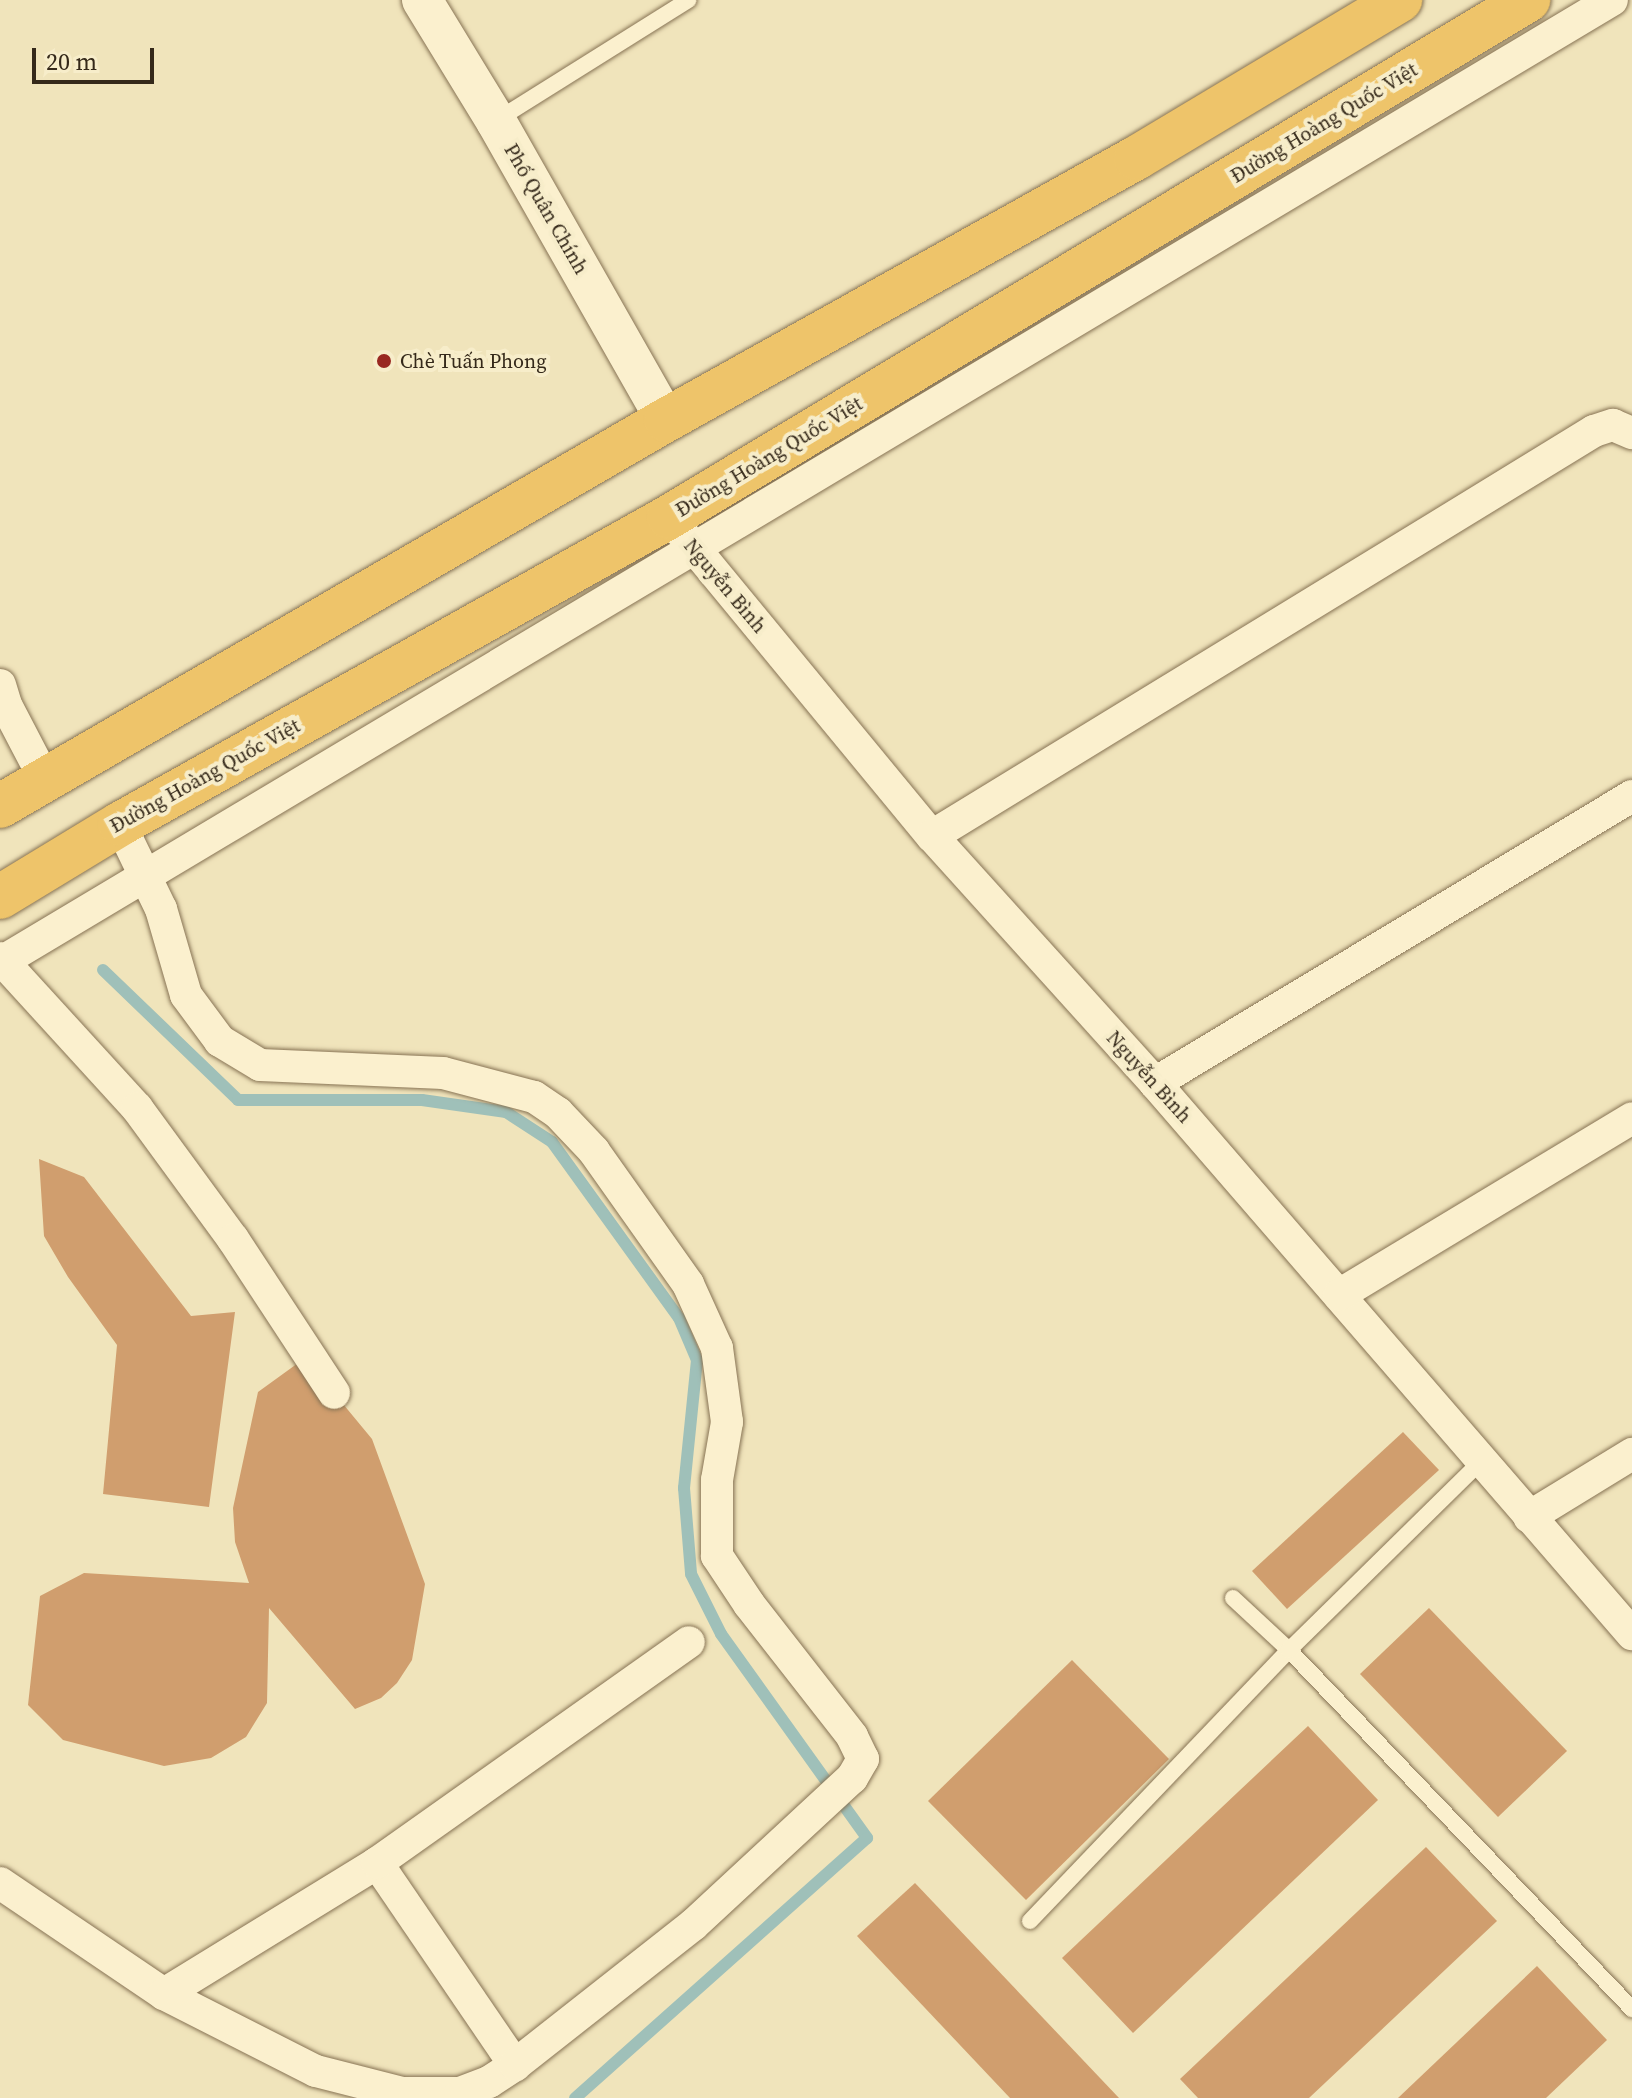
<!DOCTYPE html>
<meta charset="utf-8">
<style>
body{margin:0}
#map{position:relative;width:1632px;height:2098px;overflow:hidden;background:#f0e4bb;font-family:"Source Serif 4",serif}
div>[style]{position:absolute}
.stream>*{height:12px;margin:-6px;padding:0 6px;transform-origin:6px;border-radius:6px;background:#9fc0b9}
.building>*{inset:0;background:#d09e6e}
.roads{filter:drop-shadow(0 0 2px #877354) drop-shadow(0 0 2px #877354)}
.service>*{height:16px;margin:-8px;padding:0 8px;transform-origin:8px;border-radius:8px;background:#fbf0ce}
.minor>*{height:32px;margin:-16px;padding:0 16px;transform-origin:16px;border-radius:16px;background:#fbf0ce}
.tertiary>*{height:40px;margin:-20px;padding:0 20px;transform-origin:20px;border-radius:20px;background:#fbf0ce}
.trunk>*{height:44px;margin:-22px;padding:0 22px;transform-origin:22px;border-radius:22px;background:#eec46a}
.dots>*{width:22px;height:22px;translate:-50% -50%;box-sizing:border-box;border:4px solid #f7edca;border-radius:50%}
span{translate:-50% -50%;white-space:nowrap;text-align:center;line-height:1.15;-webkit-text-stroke:8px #f7edca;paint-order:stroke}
.street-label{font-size:20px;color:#35291a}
.poi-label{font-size:20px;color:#35291a}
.left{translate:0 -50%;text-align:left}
.scale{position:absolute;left:32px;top:48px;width:122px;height:36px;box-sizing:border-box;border:4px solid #35291a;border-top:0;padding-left:10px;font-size:24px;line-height:28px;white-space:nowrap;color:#35291a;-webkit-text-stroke:6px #f7edca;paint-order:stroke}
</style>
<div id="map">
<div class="stream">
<i style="left:103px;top:970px;width:187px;rotate:43.9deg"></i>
<i style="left:238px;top:1100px;width:184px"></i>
<i style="left:422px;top:1100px;width:85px;rotate:8.1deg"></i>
<i style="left:506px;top:1112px;width:55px;rotate:33.1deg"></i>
<i style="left:552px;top:1142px;width:217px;rotate:54.2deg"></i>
<i style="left:679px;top:1318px;width:46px;rotate:66.8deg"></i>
<i style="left:697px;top:1360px;width:129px;rotate:95.8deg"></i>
<i style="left:684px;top:1488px;width:86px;rotate:85.3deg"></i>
<i style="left:691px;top:1574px;width:67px;rotate:63.4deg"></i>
<i style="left:721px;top:1634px;width:251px;rotate:54.4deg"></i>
<i style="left:867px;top:1838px;width:391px;rotate:138.3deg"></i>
</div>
<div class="building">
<i style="clip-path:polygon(39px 1159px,84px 1177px,191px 1316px,235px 1312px,209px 1507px,103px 1494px,117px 1345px,68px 1277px,44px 1236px)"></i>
<i style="clip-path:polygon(305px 1358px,372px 1439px,425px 1584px,412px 1660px,397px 1683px,381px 1698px,355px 1709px,269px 1608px,267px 1703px,246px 1737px,211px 1758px,164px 1766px,63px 1740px,28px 1705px,40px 1596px,84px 1573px,249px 1583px,235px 1542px,233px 1508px,258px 1392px)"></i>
<i style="clip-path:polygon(1403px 1432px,1439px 1470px,1287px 1609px,1252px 1571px)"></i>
<i style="clip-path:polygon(1429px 1608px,1567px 1751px,1498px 1817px,1360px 1674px)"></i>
<i style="clip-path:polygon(1072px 1660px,1169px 1759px,1026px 1900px,928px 1801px)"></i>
<i style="clip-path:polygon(1308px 1726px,1378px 1800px,1133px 2033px,1062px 1958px)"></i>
<i style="clip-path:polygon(1426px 1847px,1497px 1921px,1309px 2098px,1198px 2098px,1180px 2079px)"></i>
<i style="clip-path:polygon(915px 1883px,1119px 2098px,1010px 2098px,857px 1936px)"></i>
<i style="clip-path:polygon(1537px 1966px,1607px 2040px,1546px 2098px,1398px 2098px)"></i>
</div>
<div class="roads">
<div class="service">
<i style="left:497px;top:120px;width:226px;rotate:-32.1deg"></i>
<i style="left:1233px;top:1598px;width:76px;rotate:42.9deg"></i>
<i style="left:1289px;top:1650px;width:497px;rotate:46.3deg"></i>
<i style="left:1030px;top:1921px;width:375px;rotate:-46.3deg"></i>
<i style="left:1289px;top:1650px;width:269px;rotate:-44.5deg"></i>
</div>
<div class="minor">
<i style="left:681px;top:532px;width:394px;rotate:50.5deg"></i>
<i style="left:932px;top:836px;width:333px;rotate:47.9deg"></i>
<i style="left:1155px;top:1083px;width:729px;rotate:49.12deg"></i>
<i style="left:0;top:685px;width:21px;rotate:73deg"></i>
<i style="left:6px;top:705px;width:82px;rotate:62.5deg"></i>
<i style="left:932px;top:836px;width:776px;rotate:-31.46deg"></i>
<i style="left:1594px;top:431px;width:20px;rotate:-18deg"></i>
<i style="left:1613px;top:425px;width:21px;rotate:23deg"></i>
<i style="left:0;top:958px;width:203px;rotate:47.6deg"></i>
<i style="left:137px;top:1108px;width:162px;rotate:53.8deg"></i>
<i style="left:233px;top:1239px;width:184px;rotate:56.7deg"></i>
<i style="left:3px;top:961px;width:1874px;rotate:-30.85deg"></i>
<i style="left:1155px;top:1083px;width:557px;rotate:-31.03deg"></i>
<i style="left:1339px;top:1295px;width:342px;rotate:-31.1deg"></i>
<i style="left:1529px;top:1517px;width:121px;rotate:-31.5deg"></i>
<i style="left:377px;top:1863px;width:245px;rotate:55.7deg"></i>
<i style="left:0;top:1883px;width:198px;rotate:34.1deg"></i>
<i style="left:164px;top:1994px;width:170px;rotate:26.9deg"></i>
<i style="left:316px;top:2071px;width:89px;rotate:14.3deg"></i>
<i style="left:402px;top:2093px;width:58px"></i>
<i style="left:460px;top:2093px;width:31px;rotate:-21deg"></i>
<i style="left:489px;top:2082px;width:31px;rotate:-33deg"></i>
<i style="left:515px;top:2065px;width:226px;rotate:-38.2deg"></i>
<i style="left:693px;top:1925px;width:217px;rotate:-42.8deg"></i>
<i style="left:852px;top:1778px;width:22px;rotate:-60deg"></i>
<i style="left:863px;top:1759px;width:25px;rotate:-116deg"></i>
<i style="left:852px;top:1736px;width:167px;rotate:-128deg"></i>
<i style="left:749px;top:1604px;width:58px;rotate:-123.7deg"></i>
<i style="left:717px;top:1556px;width:76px;rotate:-90deg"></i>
<i style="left:717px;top:1480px;width:59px;rotate:-80.2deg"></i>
<i style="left:727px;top:1422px;width:75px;rotate:-97.7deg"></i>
<i style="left:717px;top:1348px;width:70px;rotate:-114.4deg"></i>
<i style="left:688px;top:1284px;width:163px;rotate:-125.3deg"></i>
<i style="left:594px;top:1151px;width:52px;rotate:-133.5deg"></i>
<i style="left:558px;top:1113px;width:29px;rotate:-146deg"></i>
<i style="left:534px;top:1097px;width:94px;rotate:-165.2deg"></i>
<i style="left:443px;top:1073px;width:183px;rotate:-177.5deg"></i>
<i style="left:260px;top:1065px;width:47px;rotate:-149deg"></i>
<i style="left:220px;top:1041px;width:57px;rotate:-126.5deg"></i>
<i style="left:186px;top:995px;width:90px;rotate:-106.2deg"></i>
<i style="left:161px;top:909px;width:94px;rotate:-115.8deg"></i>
<i style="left:164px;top:1994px;width:250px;rotate:-31.6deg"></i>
<i style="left:377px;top:1863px;width:382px;rotate:-35.3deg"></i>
</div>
<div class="tertiary">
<i style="left:422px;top:0;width:142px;rotate:58.6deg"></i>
<i style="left:496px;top:121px;width:344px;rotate:60.4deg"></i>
</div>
<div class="trunk">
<i style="left:0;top:806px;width:770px;rotate:-30.1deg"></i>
<i style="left:666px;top:420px;width:538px;rotate:-29.14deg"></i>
<i style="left:1136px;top:158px;width:308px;rotate:-30.9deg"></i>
<i style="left:0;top:897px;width:140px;rotate:-31.3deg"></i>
<i style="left:120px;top:824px;width:629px;rotate:-29.21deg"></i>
<i style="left:669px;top:517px;width:1003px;rotate:-31.04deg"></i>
</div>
</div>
<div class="dots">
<i style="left:384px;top:361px;background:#992821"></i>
</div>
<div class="street-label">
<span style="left:1324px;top:123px;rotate:-31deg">Đường Hoàng Quốc Việt</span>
<span style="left:546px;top:209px;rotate:60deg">Phố Quân Chính</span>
<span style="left:769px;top:457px;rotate:-31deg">Đường Hoàng Quốc Việt</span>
<span style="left:725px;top:586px;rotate:50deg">Nguyễn Bình</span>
<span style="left:205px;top:776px;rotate:-29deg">Đường Hoàng Quốc Việt</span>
<span style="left:1149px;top:1077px;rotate:48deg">Nguyễn Bình</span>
</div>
<div class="poi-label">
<span class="left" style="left:400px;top:361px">Chè Tuấn Phong</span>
</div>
<div class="scale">20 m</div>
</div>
